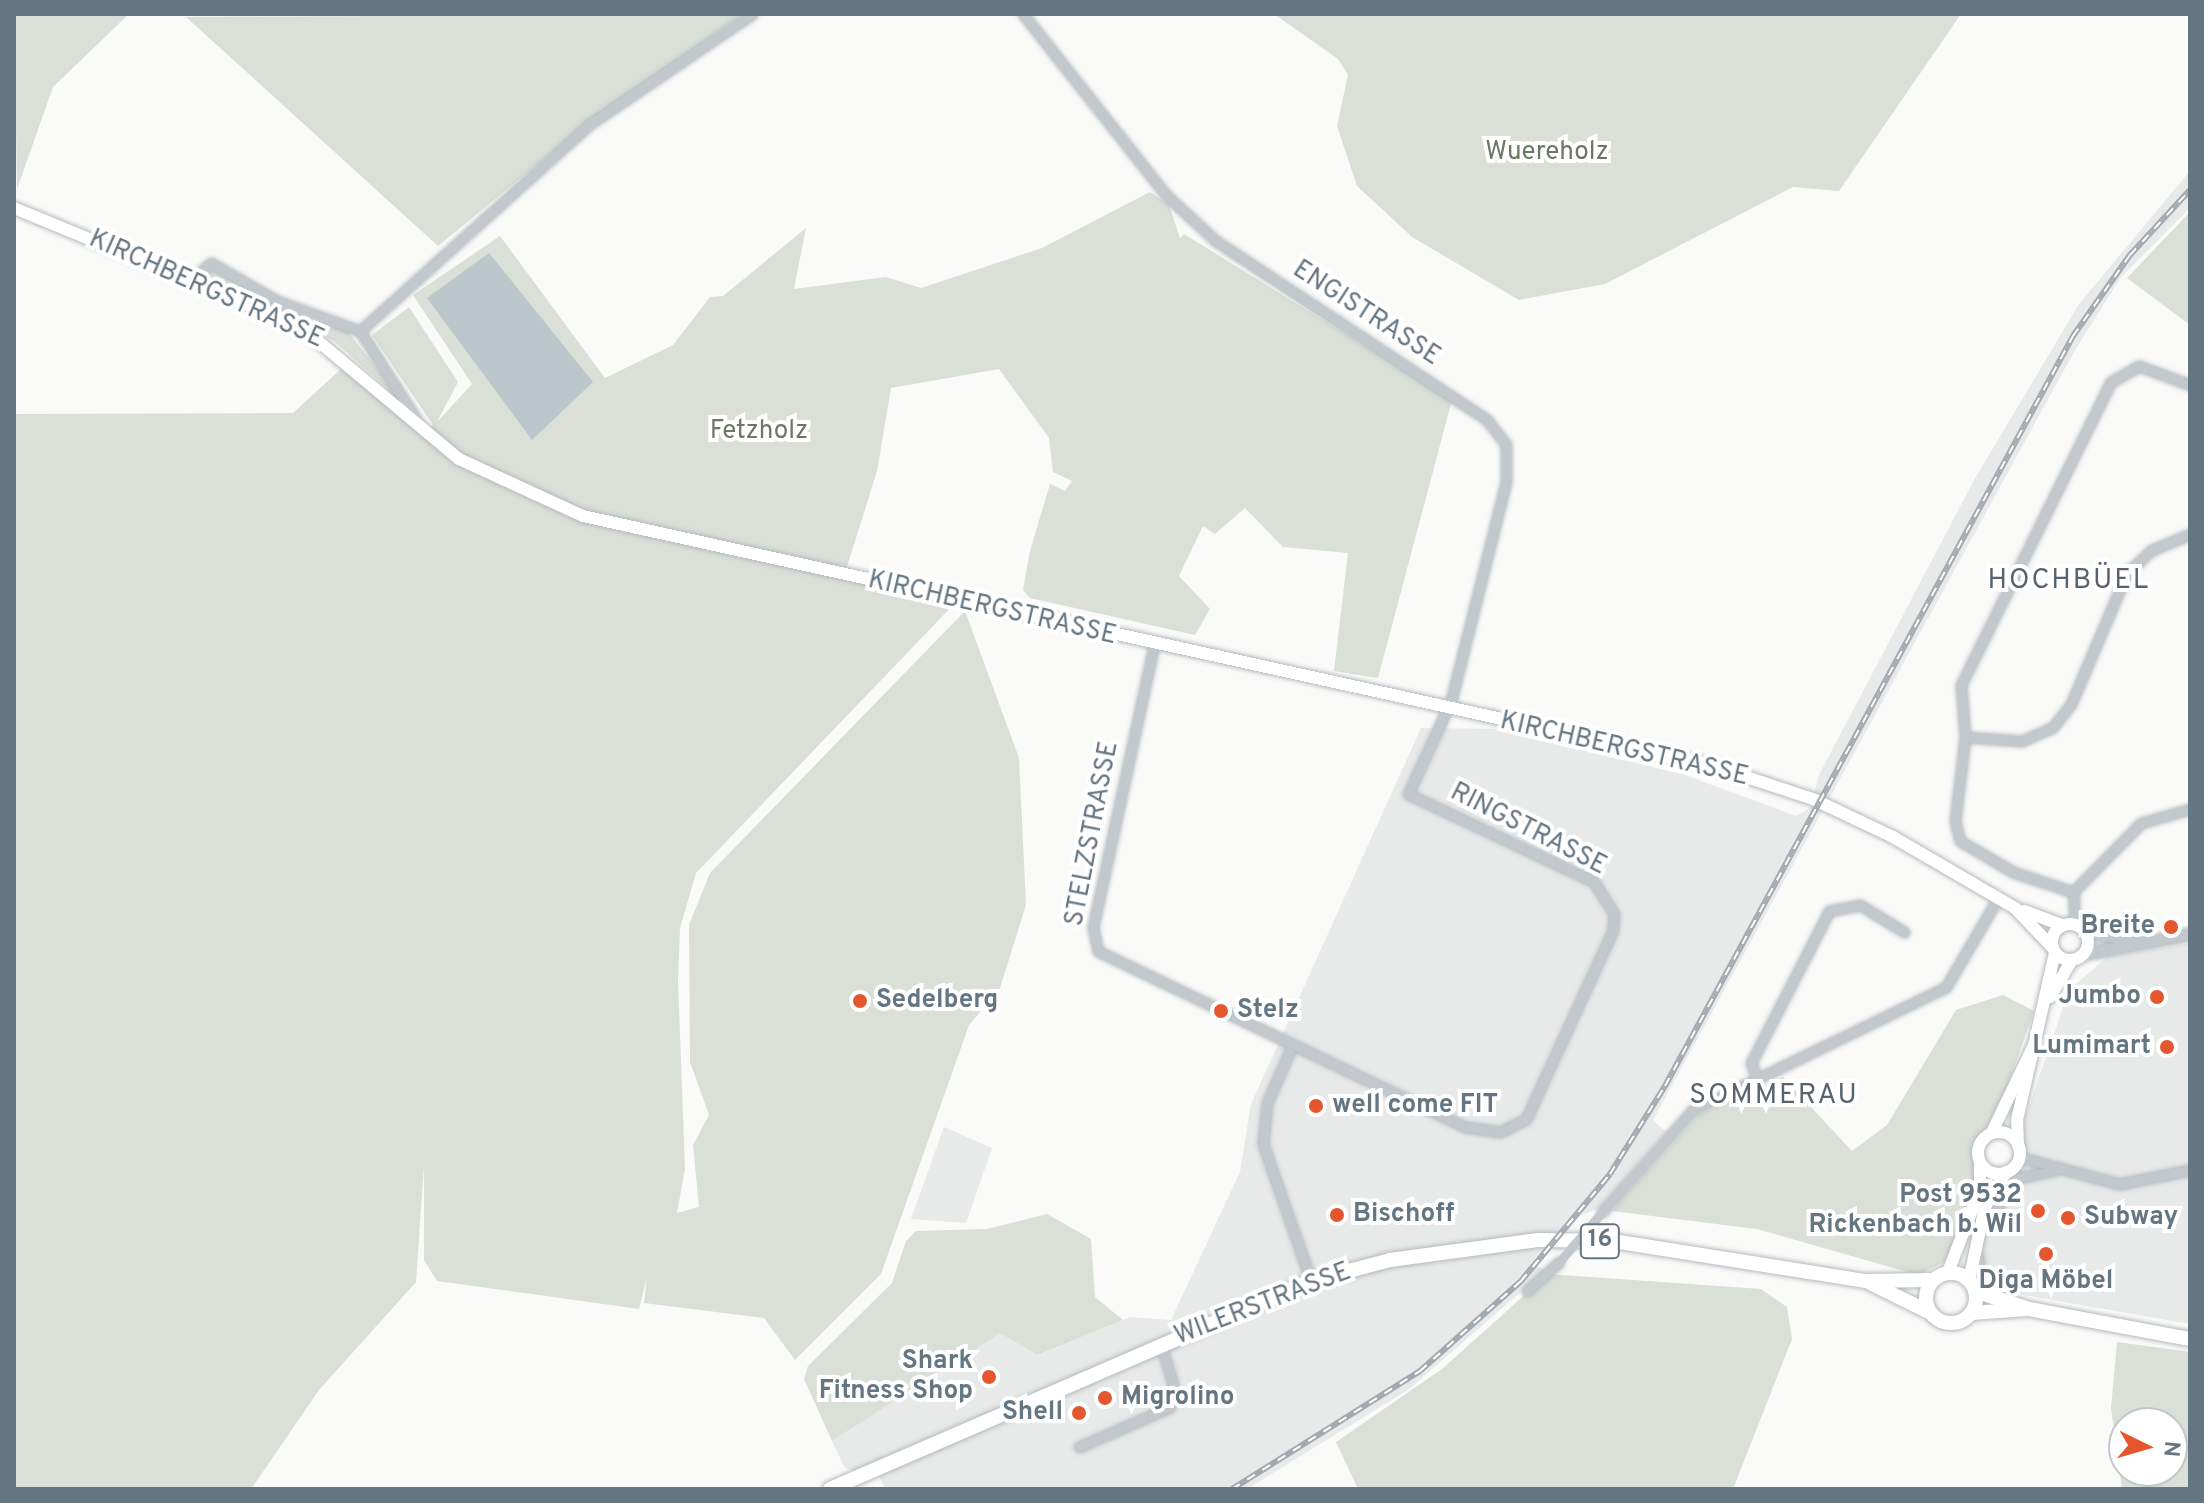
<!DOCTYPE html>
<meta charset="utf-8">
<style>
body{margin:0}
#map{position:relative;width:2204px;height:1503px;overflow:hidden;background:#fafaf8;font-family:Overpass,sans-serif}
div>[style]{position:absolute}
.built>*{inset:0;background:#e8e9e9}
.green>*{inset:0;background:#dadfd7}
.water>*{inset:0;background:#bbc7cb}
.roads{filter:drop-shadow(0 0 2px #b3babf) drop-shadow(0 0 2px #b3babf)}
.minor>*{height:9px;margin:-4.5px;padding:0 4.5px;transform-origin:4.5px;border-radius:4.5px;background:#c3c8cc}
.tertiary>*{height:11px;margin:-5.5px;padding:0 5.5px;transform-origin:5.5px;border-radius:5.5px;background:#c3c8cc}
.secondary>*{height:12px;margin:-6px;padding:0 6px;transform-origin:6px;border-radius:6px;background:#fff}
.secondary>.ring{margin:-6px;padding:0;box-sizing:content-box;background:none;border:12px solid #fff;border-radius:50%}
.primary>*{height:14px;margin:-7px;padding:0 7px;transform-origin:7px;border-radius:7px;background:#fff}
.primary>.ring{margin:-7px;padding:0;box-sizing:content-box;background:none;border:14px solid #fff;border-radius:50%}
.rail>*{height:6px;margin-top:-3px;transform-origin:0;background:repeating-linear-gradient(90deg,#fff 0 9px,#a2aab0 0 18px);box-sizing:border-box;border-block:2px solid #a2aab0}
.minor-bridge>*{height:9px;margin:-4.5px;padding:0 4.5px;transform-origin:4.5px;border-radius:4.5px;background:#c3c8cc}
.dots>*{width:22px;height:22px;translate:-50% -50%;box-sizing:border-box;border:4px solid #fff;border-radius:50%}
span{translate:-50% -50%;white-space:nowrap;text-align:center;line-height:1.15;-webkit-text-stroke:8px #fff;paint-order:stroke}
.shield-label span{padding:2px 6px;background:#fff;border:2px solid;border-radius:6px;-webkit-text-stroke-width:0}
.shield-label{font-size:24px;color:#657683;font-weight:700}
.park-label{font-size:26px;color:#687a64}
.street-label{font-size:26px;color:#657683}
.poi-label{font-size:26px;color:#657683;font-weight:700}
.right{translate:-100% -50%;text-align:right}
.left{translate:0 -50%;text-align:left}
.neighbourhood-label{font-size:28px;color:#57646e;letter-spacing:2px}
.frame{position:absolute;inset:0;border:16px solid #657683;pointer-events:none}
.north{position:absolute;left:2108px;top:1407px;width:80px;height:80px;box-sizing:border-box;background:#fff;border:2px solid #c1c8cd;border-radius:50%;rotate:95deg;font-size:22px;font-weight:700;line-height:32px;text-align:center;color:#657683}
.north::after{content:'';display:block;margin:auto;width:28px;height:36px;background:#e4572e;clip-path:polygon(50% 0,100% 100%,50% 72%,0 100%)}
</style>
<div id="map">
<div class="built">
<i style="clip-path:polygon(2190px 171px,2190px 208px,2121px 277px,2074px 352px,1653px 1120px,1666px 1132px,1599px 1208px,1567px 1221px,1531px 1263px,1546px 1270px,1408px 1390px,1247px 1489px,886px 1489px,879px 1477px,845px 1468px,832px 1441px,1000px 1332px,1039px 1355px,1130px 1317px,1171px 1320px,1240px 1172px,1251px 1104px,1421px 728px,1503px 729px,1685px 775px,1796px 816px,1810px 808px,1819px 775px,1974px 480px,2079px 304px)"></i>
<i style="clip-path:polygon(2190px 943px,2190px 1324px,2001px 1291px,1984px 1272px,1980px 1250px,2069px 990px,2107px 957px)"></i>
<i style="clip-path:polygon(944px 1127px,992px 1148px,966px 1223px,911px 1219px)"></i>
</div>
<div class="green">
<i style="clip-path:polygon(14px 14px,129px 14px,53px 87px,17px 189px)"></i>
<i style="clip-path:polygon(742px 14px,556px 149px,438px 246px,186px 17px)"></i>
<i style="clip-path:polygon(1274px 14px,1961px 14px,1839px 191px,1793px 187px,1605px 284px,1519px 300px,1412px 237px,1357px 186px,1337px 126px,1348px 75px,1338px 59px)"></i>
<i style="clip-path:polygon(1150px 192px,1169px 205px,1180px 238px,1184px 234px,1452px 400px,1378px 678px,1334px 671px,1348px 553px,1283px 547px,1245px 508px,1215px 534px,1203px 526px,1179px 576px,1210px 609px,1195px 635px,1030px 598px,1023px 590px,1030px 551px,1050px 484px,1065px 491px,1072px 481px,1053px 472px,1049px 438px,999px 369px,891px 388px,877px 471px,846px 570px,958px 600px,696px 873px,680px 928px,678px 981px,685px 1168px,677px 1213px,699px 1207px,693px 1145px,709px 1115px,690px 1062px,689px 925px,710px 873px,965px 611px,1019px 758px,1026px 905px,1000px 988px,969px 1025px,881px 1274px,795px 1360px,764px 1318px,644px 1303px,647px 1277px,639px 1309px,437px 1281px,424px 1260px,424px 1165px,416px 1282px,319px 1390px,251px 1489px,14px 1489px,14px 414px,293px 413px,342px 368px,424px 436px,433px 425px,372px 335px,409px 307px,458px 382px,437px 422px,472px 384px,413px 295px,500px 236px,605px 378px,673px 345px,710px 297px,723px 296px,806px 228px,794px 289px,886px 277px,921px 288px,1042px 248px)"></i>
<i style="clip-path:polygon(2190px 212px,2190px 325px,2127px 278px)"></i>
<i style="clip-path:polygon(221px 271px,348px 332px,406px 405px,334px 341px,202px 278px,201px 272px)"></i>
<i style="clip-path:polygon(2003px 995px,2034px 1011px,1996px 1118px,1975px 1145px,1976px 1182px,1948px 1260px,1918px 1275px,1757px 1229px,1612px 1211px,1698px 1115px,1783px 1077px,1852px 1151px,1887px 1125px,1956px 1010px)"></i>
<i style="clip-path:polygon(1047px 1214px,1091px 1239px,1095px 1297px,1123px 1320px,1038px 1355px,1000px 1333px,832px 1441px,804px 1379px,808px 1366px,892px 1283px,906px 1241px,916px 1231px,987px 1229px)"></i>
<i style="clip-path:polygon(1548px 1274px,1761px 1289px,1787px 1307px,1792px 1339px,1733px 1489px,1358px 1489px,1336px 1442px,1442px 1369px)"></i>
<i style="clip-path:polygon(evenodd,2117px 1342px,2190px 1352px,2190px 1489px,2122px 1489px,2111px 1408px,2117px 1342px,2124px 1423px,2172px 1423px,2172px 1471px,2124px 1471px,2124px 1423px)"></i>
</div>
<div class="water">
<i style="clip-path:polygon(489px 253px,593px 382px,532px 440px,427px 298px)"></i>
</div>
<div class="roads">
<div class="minor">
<i style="left:1023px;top:14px;width:231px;rotate:51.7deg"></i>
<i style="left:1166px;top:195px;width:68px;rotate:42.6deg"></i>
<i style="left:1216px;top:241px;width:325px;rotate:33.4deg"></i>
<i style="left:1487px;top:420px;width:31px;rotate:52deg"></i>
<i style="left:1506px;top:444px;width:38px;rotate:90deg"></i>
<i style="left:1506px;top:482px;width:226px;rotate:104.1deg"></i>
<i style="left:1451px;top:701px;width:102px;rotate:114.8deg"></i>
<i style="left:1408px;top:794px;width:206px;rotate:25.3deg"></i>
<i style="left:1594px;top:882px;width:38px;rotate:58deg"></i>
<i style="left:1614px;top:914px;width:16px;rotate:94deg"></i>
<i style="left:1613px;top:930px;width:208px;rotate:114.7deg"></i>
<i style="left:1526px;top:1119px;width:28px;rotate:153deg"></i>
<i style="left:1501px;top:1132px;width:36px;rotate:-172deg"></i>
<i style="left:1465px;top:1127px;width:407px;rotate:-154.4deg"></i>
<i style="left:1098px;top:951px;width:25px;rotate:-102deg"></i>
<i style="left:1093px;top:927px;width:289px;rotate:-77.8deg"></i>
<i style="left:192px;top:279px;width:25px;rotate:-40deg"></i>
<i style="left:211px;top:263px;width:76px;rotate:29.9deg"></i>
<i style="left:277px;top:301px;width:88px;rotate:19.9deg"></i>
<i style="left:360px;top:331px;width:309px;rotate:-42deg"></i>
<i style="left:590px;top:124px;width:196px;rotate:-34.2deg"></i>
<i style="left:360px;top:331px;width:108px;rotate:57.5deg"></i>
<i style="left:1965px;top:737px;width:57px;rotate:4deg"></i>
<i style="left:2022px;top:741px;width:34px;rotate:-24deg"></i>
<i style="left:2053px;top:727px;width:29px;rotate:-52deg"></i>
<i style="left:2071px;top:704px;width:142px;rotate:-66.9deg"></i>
<i style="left:2127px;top:573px;width:34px;rotate:-43deg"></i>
<i style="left:2152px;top:550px;width:41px;rotate:-22.8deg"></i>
<i style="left:2073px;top:892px;width:97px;rotate:-45.4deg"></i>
<i style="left:2141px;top:823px;width:51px;rotate:-15.9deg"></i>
<i style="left:2075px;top:925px;width:33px;rotate:-93deg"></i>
<i style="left:2073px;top:892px;width:63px;rotate:-161.6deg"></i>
<i style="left:2013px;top:872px;width:61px;rotate:-149.7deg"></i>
<i style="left:1960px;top:841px;width:21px;rotate:-104deg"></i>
<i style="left:1955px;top:821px;width:85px;rotate:-83.2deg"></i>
<i style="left:1965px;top:737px;width:52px;rotate:-94.4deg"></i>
<i style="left:1961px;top:685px;width:338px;rotate:-63.7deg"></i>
<i style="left:2111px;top:382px;width:32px;rotate:-30deg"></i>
<i style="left:2139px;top:366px;width:54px;rotate:20.4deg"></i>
<i style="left:1292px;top:1046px;width:62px;rotate:113.7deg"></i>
<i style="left:1267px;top:1103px;width:41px;rotate:95.6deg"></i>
<i style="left:1263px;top:1144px;width:145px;rotate:70.7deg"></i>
<i style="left:1757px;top:1080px;width:18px;rotate:-109deg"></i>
<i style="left:1751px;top:1063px;width:171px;rotate:-62.8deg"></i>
<i style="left:1829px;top:911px;width:32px;rotate:-11deg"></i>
<i style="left:1860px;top:905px;width:52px;rotate:31.5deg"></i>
<i style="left:2019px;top:1157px;width:104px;rotate:15.1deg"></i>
<i style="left:2119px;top:1184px;width:72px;rotate:-11.2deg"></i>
<i style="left:1602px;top:1212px;width:137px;rotate:-48.3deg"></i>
<i style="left:1693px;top:1110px;width:281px;rotate:-25.9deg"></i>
<i style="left:1946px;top:987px;width:103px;rotate:-59.7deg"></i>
<i style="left:1986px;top:1226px;width:55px;rotate:-59.2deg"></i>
<i style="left:2014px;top:1179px;width:46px;rotate:-12.5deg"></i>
<i style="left:1978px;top:1256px;width:19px;rotate:84deg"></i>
<i style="left:1980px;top:1275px;width:30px;rotate:42deg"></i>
<i style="left:1527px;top:1291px;width:43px;rotate:-42.2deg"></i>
<i style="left:1079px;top:1447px;width:99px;rotate:-23.7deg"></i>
<i style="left:1170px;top:1407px;width:23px;rotate:-83deg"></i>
<i style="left:1173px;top:1384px;width:41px;rotate:-107.1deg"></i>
</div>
<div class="tertiary">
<i style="left:2085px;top:932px;width:44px;rotate:9.2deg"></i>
<i style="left:2083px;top:954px;width:109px;rotate:-10.6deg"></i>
</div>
<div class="secondary">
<i style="left:14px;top:208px;width:309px;rotate:22.4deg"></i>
<i style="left:300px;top:326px;width:207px;rotate:39.9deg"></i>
<i style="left:459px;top:459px;width:136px;rotate:24.7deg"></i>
<i style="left:583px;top:516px;width:1154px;rotate:12.46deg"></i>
<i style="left:1710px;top:765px;width:108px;rotate:18.3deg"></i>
<i style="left:1813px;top:799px;width:89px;rotate:25.4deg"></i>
<i style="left:1893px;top:837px;width:141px;rotate:30.2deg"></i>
<i style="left:2015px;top:908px;width:54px;rotate:46.5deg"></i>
<i style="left:2024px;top:911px;width:40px;rotate:20.2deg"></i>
<i class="ring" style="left:2052px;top:924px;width:24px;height:24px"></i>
<i style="left:2050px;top:997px;width:43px;rotate:-59.3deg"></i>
<i style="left:1992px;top:1132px;width:99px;rotate:-64.2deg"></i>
<i class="ring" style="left:1978px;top:1132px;width:30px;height:30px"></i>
<i style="left:2018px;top:1145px;width:25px;rotate:-92deg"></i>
<i style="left:2017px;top:1120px;width:171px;rotate:-77.2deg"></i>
<i style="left:1948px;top:1272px;width:88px;rotate:-68.7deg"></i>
<i style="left:1980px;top:1190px;width:27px;rotate:-90deg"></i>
<i style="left:1969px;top:1280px;width:75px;rotate:-77.6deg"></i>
<i style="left:1985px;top:1207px;width:41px;rotate:-59deg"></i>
</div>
<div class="primary">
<i class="ring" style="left:1926px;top:1273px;width:36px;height:36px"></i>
<i style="left:1870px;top:1283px;width:66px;rotate:26.2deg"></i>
<i style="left:1975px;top:1291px;width:57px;rotate:18.4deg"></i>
<i style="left:2029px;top:1309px;width:164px;rotate:10.6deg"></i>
<i style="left:1971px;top:1313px;width:57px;rotate:-4deg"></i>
<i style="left:830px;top:1489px;width:524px;rotate:-23.39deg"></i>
<i style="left:1311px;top:1281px;width:82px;rotate:-14.9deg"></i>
<i style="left:1390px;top:1260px;width:149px;rotate:-7.7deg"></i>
<i style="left:1538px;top:1240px;width:75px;rotate:0.8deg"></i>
<i style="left:1613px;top:1241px;width:256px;rotate:9deg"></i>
<i style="left:1866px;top:1281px;width:66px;rotate:-0.9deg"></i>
</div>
</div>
<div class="rail">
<i style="left:1232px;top:1489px;width:222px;rotate:-32.1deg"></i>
<i style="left:1420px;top:1371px;width:135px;rotate:-41.7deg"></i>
<i style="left:1521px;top:1281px;width:139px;rotate:-50.2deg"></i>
<i style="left:1610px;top:1174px;width:104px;rotate:-58deg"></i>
<i style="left:1665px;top:1086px;width:854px;rotate:-61.45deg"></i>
<i style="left:2073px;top:336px;width:99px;rotate:-54.9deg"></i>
<i style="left:2130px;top:255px;width:88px;rotate:-47.3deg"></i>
</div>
<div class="minor-bridge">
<i style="left:1559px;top:1262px;width:66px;rotate:-49.3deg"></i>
</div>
<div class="dots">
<i style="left:2171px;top:927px;background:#e4572e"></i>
<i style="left:2157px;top:997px;background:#e4572e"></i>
<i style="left:860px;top:1001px;background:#e4572e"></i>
<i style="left:1221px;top:1011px;background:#e4572e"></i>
<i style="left:2167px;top:1047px;background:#e4572e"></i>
<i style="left:1316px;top:1106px;background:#e4572e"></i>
<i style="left:2038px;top:1211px;background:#e4572e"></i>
<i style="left:1337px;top:1215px;background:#e4572e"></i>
<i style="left:2068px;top:1218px;background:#e4572e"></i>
<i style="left:2046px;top:1254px;background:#e4572e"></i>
<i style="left:989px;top:1377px;background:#e4572e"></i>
<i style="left:1105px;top:1398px;background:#e4572e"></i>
<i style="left:1079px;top:1413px;background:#e4572e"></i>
</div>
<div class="shield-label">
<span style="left:1600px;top:1241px">16</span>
</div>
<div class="park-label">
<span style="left:1547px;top:153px">Wuereholz</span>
<span style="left:759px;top:432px">Fetzholz</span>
</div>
<div class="street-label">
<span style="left:206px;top:290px;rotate:24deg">KIRCHBERGSTRASSE</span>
<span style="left:1366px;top:314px;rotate:33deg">ENGISTRASSE</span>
<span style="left:992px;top:609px;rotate:13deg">KIRCHBERGSTRASSE</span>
<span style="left:1624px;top:750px;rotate:13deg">KIRCHBERGSTRASSE</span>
<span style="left:1528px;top:830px;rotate:27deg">RINGSTRASSE</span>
<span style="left:1093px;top:834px;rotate:-79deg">STELZSTRASSE</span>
<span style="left:1263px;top:1305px;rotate:-21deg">WILERSTRASSE</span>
</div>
<div class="poi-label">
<span class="right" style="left:2155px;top:927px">Breite</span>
<span class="right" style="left:2141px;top:997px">Jumbo</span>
<span class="left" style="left:876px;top:1001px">Sedelberg</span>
<span class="left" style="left:1237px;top:1011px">Stelz</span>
<span class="right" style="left:2151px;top:1047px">Lumimart</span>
<span class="left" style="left:1332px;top:1106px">well come FIT</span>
<span class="right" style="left:2022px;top:1211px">Post 9532<br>Rickenbach b. Wil</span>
<span class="left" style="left:1353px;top:1215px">Bischoff</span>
<span class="left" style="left:2084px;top:1218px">Subway</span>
<span style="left:2046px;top:1282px">Diga Möbel</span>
<span class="right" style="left:973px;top:1377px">Shark<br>Fitness Shop</span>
<span class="left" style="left:1121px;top:1398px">Migrolino</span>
<span class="right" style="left:1063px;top:1413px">Shell</span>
</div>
<div class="neighbourhood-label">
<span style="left:2069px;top:581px">HOCHBÜEL</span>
<span style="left:1774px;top:1096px">SOMMERAU</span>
</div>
<div class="frame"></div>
<div class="north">N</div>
</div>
